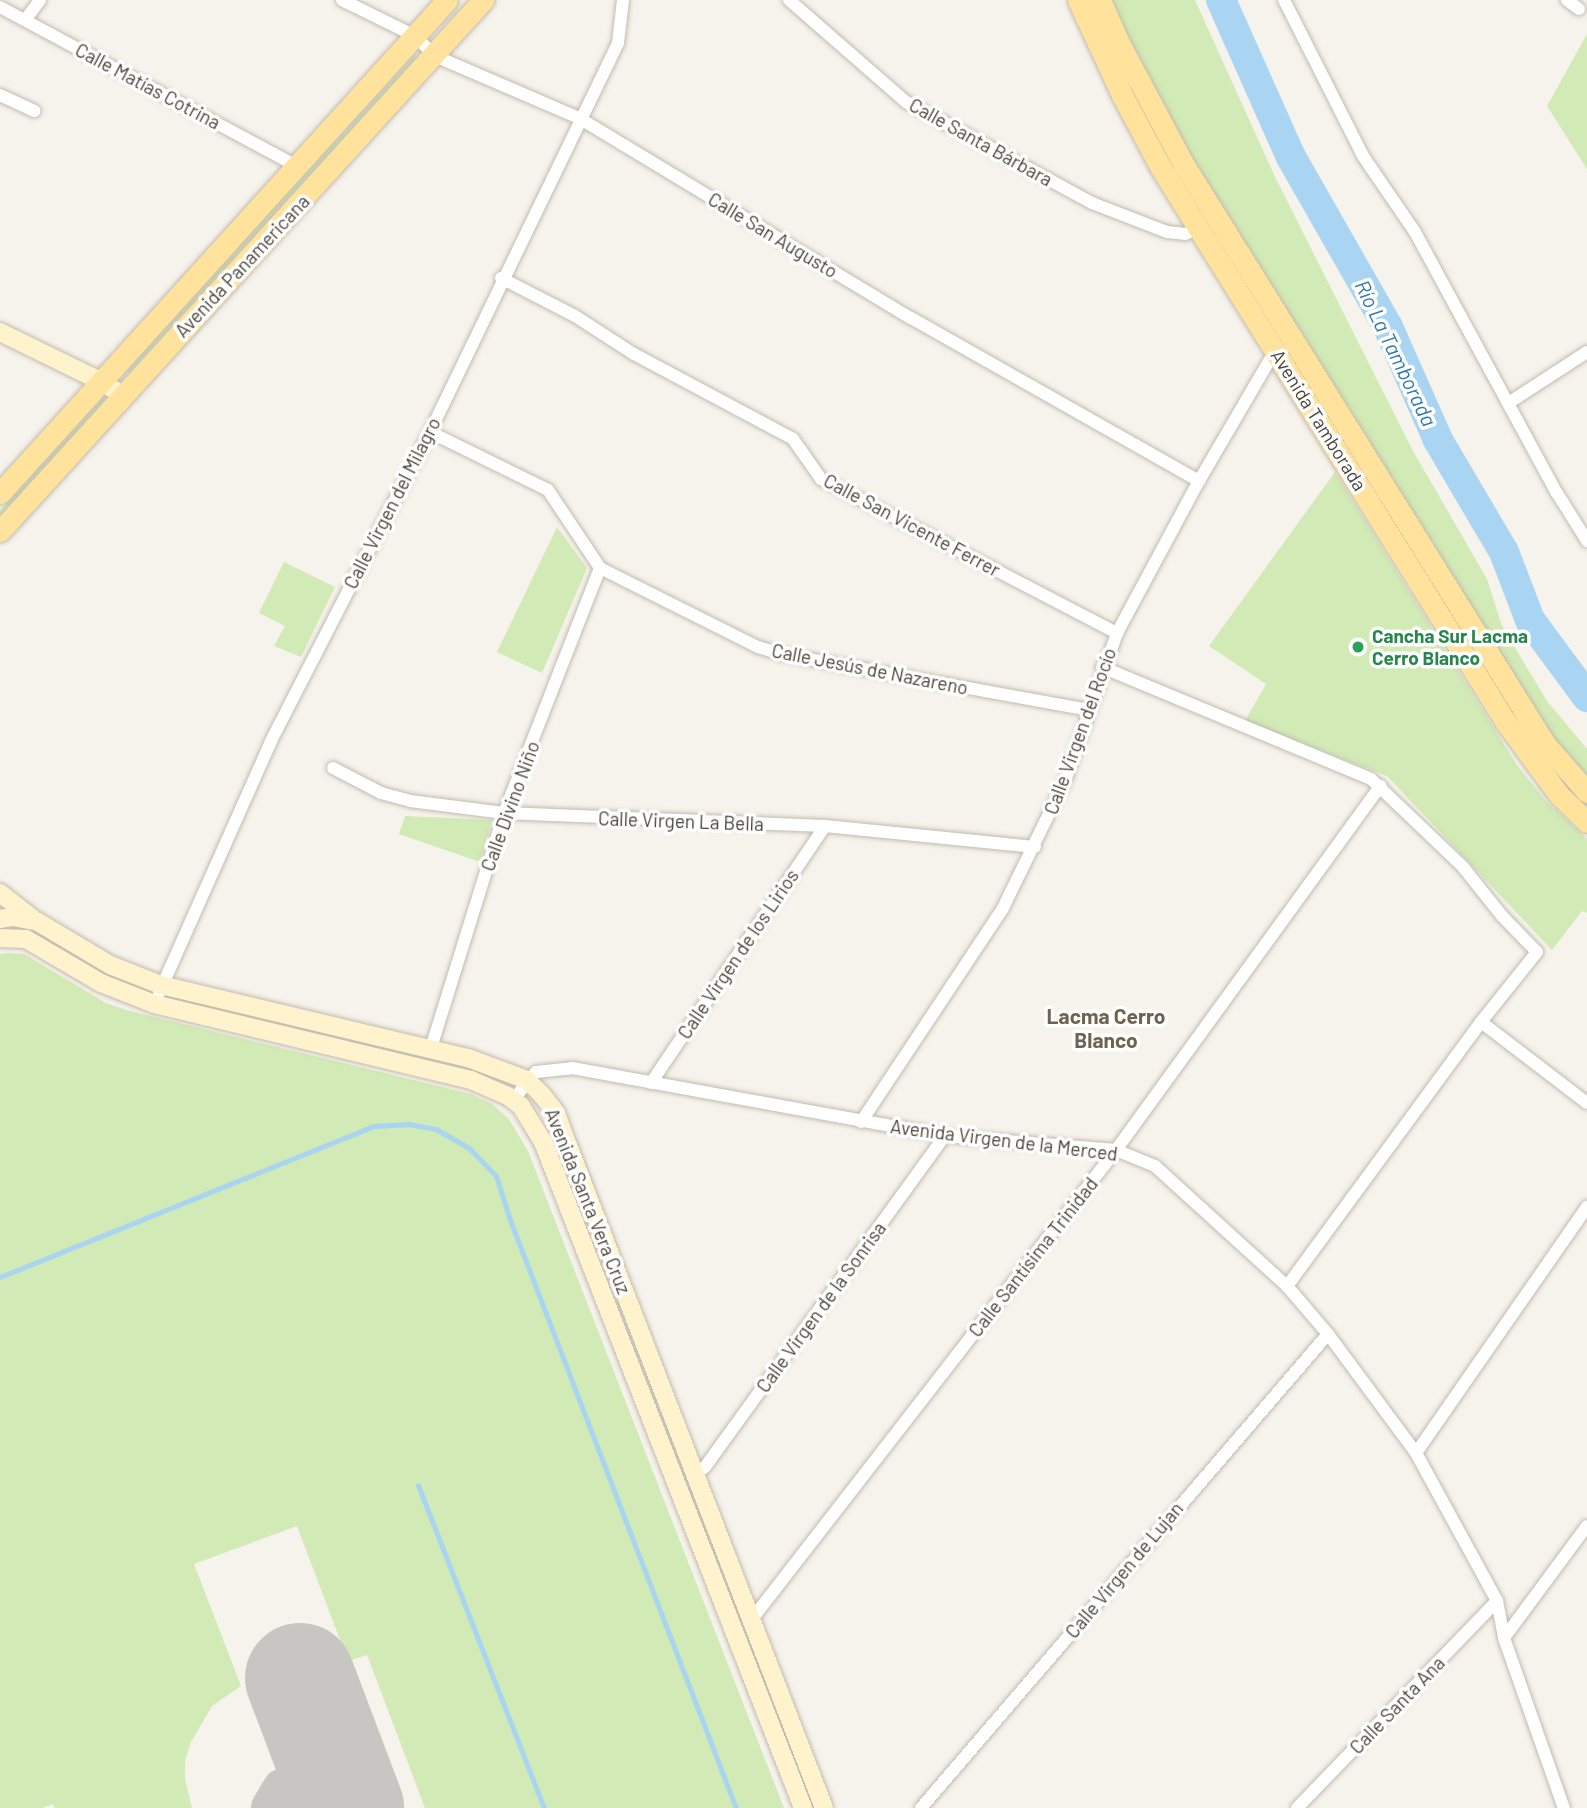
<!DOCTYPE html>
<meta charset="utf-8">
<style>
body{margin:0}
#map{position:relative;width:1587px;height:1808px;overflow:hidden;background:#f6f3ec;font-family:Barlow,sans-serif}
div>[style]{position:absolute}
.green>*{inset:0;background:#d2eab5}
.stream>*{height:5px;margin:-2.5px;padding:0 2.5px;transform-origin:2.5px;border-radius:2.5px;background:#a9d4f2}
.river>*{height:30px;margin:-15px;padding:0 15px;transform-origin:15px;border-radius:15px;background:#a9d4f2}
.taxiway>*{height:44px;margin:-22px;padding:0 22px;transform-origin:22px;border-radius:22px;background:#c8c6c3}
.runway>*{height:110px;margin:-55px;padding:0 55px;transform-origin:55px;border-radius:55px;background:#c8c6c3}
.roads{filter:drop-shadow(0 0 2px #c2bbae) drop-shadow(0 0 2px #c2bbae)}
.street>*{height:12px;margin:-6px;padding:0 6px;transform-origin:6px;border-radius:6px;background:#fff}
.secondary>*{height:18px;margin:-9px;padding:0 9px;transform-origin:9px;border-radius:9px;background:#fff3cd}
.primary>*{height:21px;margin:-10.5px;padding:0 10.5px;transform-origin:10.5px;border-radius:10.5px;background:#ffe39c}
.dots>*{width:19px;height:19px;translate:-50% -50%;box-sizing:border-box;border:4px solid #fff;border-radius:50%}
span{translate:-50% -50%;white-space:nowrap;text-align:center;line-height:1.15;-webkit-text-stroke:7px #fff;paint-order:stroke}
.street-label{font-size:19px;color:#4b4439}
.leisure-label{font-size:19px;color:#27864d;font-weight:700}
.left{translate:0 -50%;text-align:left}
.water-label{font-size:21px;color:#2e7ab2;font-style:italic}
.neighbourhood-label{font-size:21px;color:#6e6250;font-weight:700}
</style>
<div id="map">
<div class="green">
<i style="clip-path:polygon(1111px 0,1195px 0,1276px 179px,1413px 451px,1487px 579px,1502px 626px,1547px 701px,1587px 749px,1587px 778px,1552px 739px,1172px 127px)"></i>
<i style="clip-path:polygon(1587px 34px,1587px 169px,1547px 106px)"></i>
<i style="clip-path:polygon(414px 55px,419px 59px,129px 373px,124px 369px)"></i>
<i style="clip-path:polygon(103px 397px,107px 401px,0 518px,0 510px)"></i>
<i style="clip-path:polygon(1335px 472px,1517px 765px,1546px 801px,1587px 839px,1587px 913px,1582px 911px,1552px 950px,1387px 776px,1245px 721px,1266px 684px,1209px 646px)"></i>
<i style="clip-path:polygon(557px 527px,587px 568px,542px 673px,497px 652px)"></i>
<i style="clip-path:polygon(284px 562px,335px 587px,301px 657px,274px 646px,285px 626px,259px 613px)"></i>
<i style="clip-path:polygon(405px 816px,492px 820px,480px 862px,399px 834px)"></i>
<i style="clip-path:polygon(6px 953px,24px 954px,106px 1003px,130px 1011px,471px 1094px,492px 1104px,509px 1119px,528px 1151px,784px 1808px,425px 1808px,367px 1655px,348px 1661px,297px 1526px,194px 1564px,241px 1686px,212px 1706px,191px 1742px,185px 1761px,185px 1779px,192px 1808px,55px 1808px,53px 1804px,42px 1808px,0 1808px,0 954px)"></i>
</div>
<div class="stream">
<i style="left:0;top:1277px;width:402px;rotate:-22deg"></i>
<i style="left:373px;top:1126px;width:35px;rotate:-3deg"></i>
<i style="left:408px;top:1124px;width:28px;rotate:10deg"></i>
<i style="left:436px;top:1129px;width:39px;rotate:30deg"></i>
<i style="left:470px;top:1149px;width:37px;rotate:46deg"></i>
<i style="left:496px;top:1176px;width:46px;rotate:72.3deg"></i>
<i style="left:510px;top:1220px;width:630px;rotate:68.98deg"></i>
<i style="left:418px;top:1485px;width:347px;rotate:68.7deg"></i>
</div>
<div class="river">
<i style="left:1221px;top:0;width:172px;rotate:66deg"></i>
<i style="left:1291px;top:157px;width:196px;rotate:60.3deg"></i>
<i style="left:1388px;top:327px;width:124px;rotate:66.1deg"></i>
<i style="left:1438px;top:440px;width:130px;rotate:59.5deg"></i>
<i style="left:1504px;top:552px;width:73px;rotate:69.1deg"></i>
<i style="left:1530px;top:620px;width:96px;rotate:53.5deg"></i>
</div>
<div class="taxiway">
<i style="left:273px;top:1808px;width:21px;rotate:-59deg"></i>
</div>
<div class="runway">
<i style="left:300px;top:1678px;width:139px;rotate:69.3deg"></i>
</div>
<div class="roads">
<div class="street">
<i style="left:342px;top:0;width:81px;rotate:26.3deg"></i>
<i style="left:415px;top:36px;width:28px;rotate:45deg"></i>
<i style="left:435px;top:56px;width:157px;rotate:23.3deg"></i>
<i style="left:579px;top:118px;width:388px;rotate:31.1deg"></i>
<i style="left:911px;top:318px;width:331px;rotate:29.5deg"></i>
<i style="left:789px;top:0;width:155px;rotate:41.1deg"></i>
<i style="left:906px;top:102px;width:212px;rotate:28.5deg"></i>
<i style="left:1092px;top:203px;width:80px;rotate:21.1deg"></i>
<i style="left:1167px;top:232px;width:18px;rotate:6deg"></i>
<i style="left:1185px;top:234px;width:15px;rotate:-23deg"></i>
<i style="left:1284px;top:0;width:175px;rotate:63.1deg"></i>
<i style="left:1363px;top:156px;width:92px;rotate:55.6deg"></i>
<i style="left:1415px;top:232px;width:297px;rotate:61.5deg"></i>
<i style="left:1557px;top:493px;width:57px;rotate:58deg"></i>
<i style="left:1567px;top:0;width:15px;rotate:37deg"></i>
<i style="left:0;top:7px;width:336px;rotate:28.2deg"></i>
<i style="left:25px;top:20px;width:25px;rotate:-53deg"></i>
<i style="left:0;top:95px;width:38px;rotate:25deg"></i>
<i style="left:501px;top:278px;width:83px;rotate:27.2deg"></i>
<i style="left:575px;top:316px;width:70px;rotate:32.8deg"></i>
<i style="left:634px;top:354px;width:180px;rotate:28.1deg"></i>
<i style="left:793px;top:439px;width:49px;rotate:55deg"></i>
<i style="left:821px;top:479px;width:334px;rotate:27.5deg"></i>
<i style="left:1510px;top:402px;width:92px;rotate:-33deg"></i>
<i style="left:430px;top:432px;width:131px;rotate:26.2deg"></i>
<i style="left:548px;top:490px;width:94px;rotate:56.3deg"></i>
<i style="left:600px;top:568px;width:177px;rotate:26.6deg"></i>
<i style="left:758px;top:647px;width:24px;rotate:17deg"></i>
<i style="left:781px;top:654px;width:312px;rotate:10.3deg"></i>
<i style="left:1102px;top:667px;width:291px;rotate:22.6deg"></i>
<i style="left:1371px;top:779px;width:127px;rotate:43.7deg"></i>
<i style="left:1463px;top:867px;width:63px;rotate:51.5deg"></i>
<i style="left:1502px;top:916px;width:50px;rotate:45.8deg"></i>
<i style="left:1537px;top:952px;width:90px;rotate:128.7deg"></i>
<i style="left:1481px;top:1022px;width:328px;rotate:126.3deg"></i>
<i style="left:333px;top:768px;width:54px;rotate:27.5deg"></i>
<i style="left:381px;top:793px;width:30px;rotate:15deg"></i>
<i style="left:410px;top:801px;width:95px;rotate:7.3deg"></i>
<i style="left:504px;top:813px;width:321px;rotate:2.3deg"></i>
<i style="left:825px;top:826px;width:211px;rotate:5.7deg"></i>
<i style="left:159px;top:993px;width:276px;rotate:-66deg"></i>
<i style="left:271px;top:741px;width:348px;rotate:-62.8deg"></i>
<i style="left:430px;top:432px;width:432px;rotate:-64.2deg"></i>
<i style="left:618px;top:43px;width:43px;rotate:-83.4deg"></i>
<i style="left:1481px;top:1022px;width:133px;rotate:37.4deg"></i>
<i style="left:431px;top:1048px;width:246px;rotate:-72.7deg"></i>
<i style="left:504px;top:813px;width:263px;rotate:-68.6deg"></i>
<i style="left:651px;top:1083px;width:310px;rotate:-55.9deg"></i>
<i style="left:513px;top:1100px;width:36px;rotate:-51deg"></i>
<i style="left:536px;top:1072px;width:36px;rotate:-6deg"></i>
<i style="left:572px;top:1068px;width:379px;rotate:10.3deg"></i>
<i style="left:945px;top:1136px;width:172px;rotate:4.7deg"></i>
<i style="left:1116px;top:1150px;width:42px;rotate:22.3deg"></i>
<i style="left:1155px;top:1166px;width:178px;rotate:42.3deg"></i>
<i style="left:1287px;top:1286px;width:63px;rotate:49.5deg"></i>
<i style="left:1328px;top:1334px;width:148px;rotate:53.5deg"></i>
<i style="left:1416px;top:1453px;width:169px;rotate:61.3deg"></i>
<i style="left:1497px;top:1601px;width:38px;rotate:79deg"></i>
<i style="left:1504px;top:1638px;width:180px;rotate:70.6deg"></i>
<i style="left:861px;top:1122px;width:257px;rotate:-56.4deg"></i>
<i style="left:1003px;top:908px;width:141px;rotate:-64deg"></i>
<i style="left:1065px;top:781px;width:157px;rotate:-70.6deg"></i>
<i style="left:1117px;top:633px;width:173px;rotate:-61.7deg"></i>
<i style="left:1199px;top:481px;width:143px;rotate:-59.7deg"></i>
<i style="left:1271px;top:358px;width:11px;rotate:-38deg"></i>
<i style="left:1416px;top:1453px;width:300px;rotate:-55.2deg"></i>
<i style="left:695px;top:1475px;width:13px;rotate:-39deg"></i>
<i style="left:705px;top:1467px;width:409px;rotate:-54.1deg"></i>
<i style="left:752px;top:1619px;width:594px;rotate:-52.18deg"></i>
<i style="left:1116px;top:1150px;width:450px;rotate:-54deg"></i>
<i style="left:1504px;top:1638px;width:139px;rotate:-53.5deg"></i>
<i style="left:921px;top:1808px;width:625px;rotate:-49.35deg"></i>
<i style="left:1297px;top:1808px;width:288px;rotate:-46deg"></i>
</div>
<div class="secondary">
<i style="left:0;top:332px;width:114px;rotate:26.1deg"></i>
<i style="left:102px;top:382px;width:24px;rotate:33deg"></i>
<i style="left:0;top:893px;width:41px;rotate:38deg"></i>
<i style="left:0;top:919px;width:13px;rotate:-9deg"></i>
<i style="left:13px;top:917px;width:25px;rotate:11deg"></i>
<i style="left:38px;top:922px;width:84px;rotate:30.8deg"></i>
<i style="left:110px;top:965px;width:55px;rotate:21.4deg"></i>
<i style="left:161px;top:985px;width:316px;rotate:13.4deg"></i>
<i style="left:468px;top:1058px;width:63px;rotate:20.4deg"></i>
<i style="left:527px;top:1080px;width:21px;rotate:45deg"></i>
<i style="left:542px;top:1095px;width:23px;rotate:52deg"></i>
<i style="left:556px;top:1113px;width:29px;rotate:70deg"></i>
<i style="left:566px;top:1140px;width:716px;rotate:68.88deg"></i>
<i style="left:0;top:938px;width:26px;rotate:2deg"></i>
<i style="left:26px;top:939px;width:87px;rotate:30.4deg"></i>
<i style="left:101px;top:983px;width:57px;rotate:21.6deg"></i>
<i style="left:154px;top:1004px;width:326px;rotate:13.5deg"></i>
<i style="left:471px;top:1080px;width:40px;rotate:23.4deg"></i>
<i style="left:508px;top:1096px;width:16px;rotate:38deg"></i>
<i style="left:521px;top:1106px;width:42px;rotate:58.6deg"></i>
<i style="left:543px;top:1142px;width:715px;rotate:68.67deg"></i>
</div>
<div class="primary">
<i style="left:1078px;top:0;width:105px;rotate:65.1deg"></i>
<i style="left:1122px;top:95px;width:83px;rotate:61.9deg"></i>
<i style="left:1161px;top:168px;width:218px;rotate:58.1deg"></i>
<i style="left:1276px;top:353px;width:433px;rotate:58.1deg"></i>
<i style="left:1505px;top:721px;width:92px;rotate:53.9deg"></i>
<i style="left:1559px;top:795px;width:39px;rotate:44deg"></i>
<i style="left:1100px;top:0;width:47px;rotate:66.2deg"></i>
<i style="left:1119px;top:43px;width:138px;rotate:62deg"></i>
<i style="left:1184px;top:165px;width:682px;rotate:58.06deg"></i>
<i style="left:1545px;top:744px;width:64px;rotate:48.8deg"></i>
<i style="left:0;top:493px;width:665px;rotate:-47.8deg"></i>
<i style="left:0;top:531px;width:718px;rotate:-47.71deg"></i>
</div>
</div>
<div class="dots">
<i style="left:1358px;top:647px;background:#2e9e5b"></i>
</div>
<div class="street-label">
<span style="left:148px;top:86px;rotate:28deg">Calle Matías Cotrina</span>
<span style="left:981px;top:142px;rotate:29deg">Calle Santa Bárbara</span>
<span style="left:773px;top:235px;rotate:31deg">Calle San Augusto</span>
<span style="left:242px;top:266px;rotate:-47deg">Avenida Panamericana</span>
<span style="left:1319px;top:420px;rotate:58deg">Avenida Tamborada</span>
<span style="left:392px;top:503px;rotate:-63deg">Calle Virgen del Milagro</span>
<span style="left:912px;top:525px;rotate:28deg">Calle San Vicente Ferrer</span>
<span style="left:870px;top:669px;rotate:11deg">Calle Jesús de Nazareno</span>
<span style="left:1080px;top:731px;rotate:-70deg">Calle Virgen del Rocío</span>
<span style="left:510px;top:806px;rotate:-70deg">Calle Divino Niño</span>
<span style="left:681px;top:821px;rotate:2deg">Calle Virgen La Bella</span>
<span style="left:738px;top:954px;rotate:-56deg">Calle Virgen de los Lirios</span>
<span style="left:1004px;top:1140px;rotate:7deg">Avenida Virgen de la Merced</span>
<span style="left:588px;top:1201px;rotate:68deg">Avenida Santa Vera Cruz</span>
<span style="left:1033px;top:1257px;rotate:-52deg">Calle Santísima Trinidad</span>
<span style="left:821px;top:1307px;rotate:-54deg">Calle Virgen de la Sonrisa</span>
<span style="left:1124px;top:1570px;rotate:-50deg">Calle Virgen de Lujan</span>
<span style="left:1397px;top:1705px;rotate:-46deg">Calle Santa Ana</span>
</div>
<div class="leisure-label">
<span class="left" style="left:1372px;top:647px">Cancha Sur Lacma<br>Cerro Blanco</span>
</div>
<div class="water-label">
<span style="left:1396px;top:353px;rotate:64deg">Río La Tamborada</span>
</div>
<div class="neighbourhood-label">
<span style="left:1106px;top:1028px">Lacma Cerro<br>Blanco</span>
</div>
</div>
